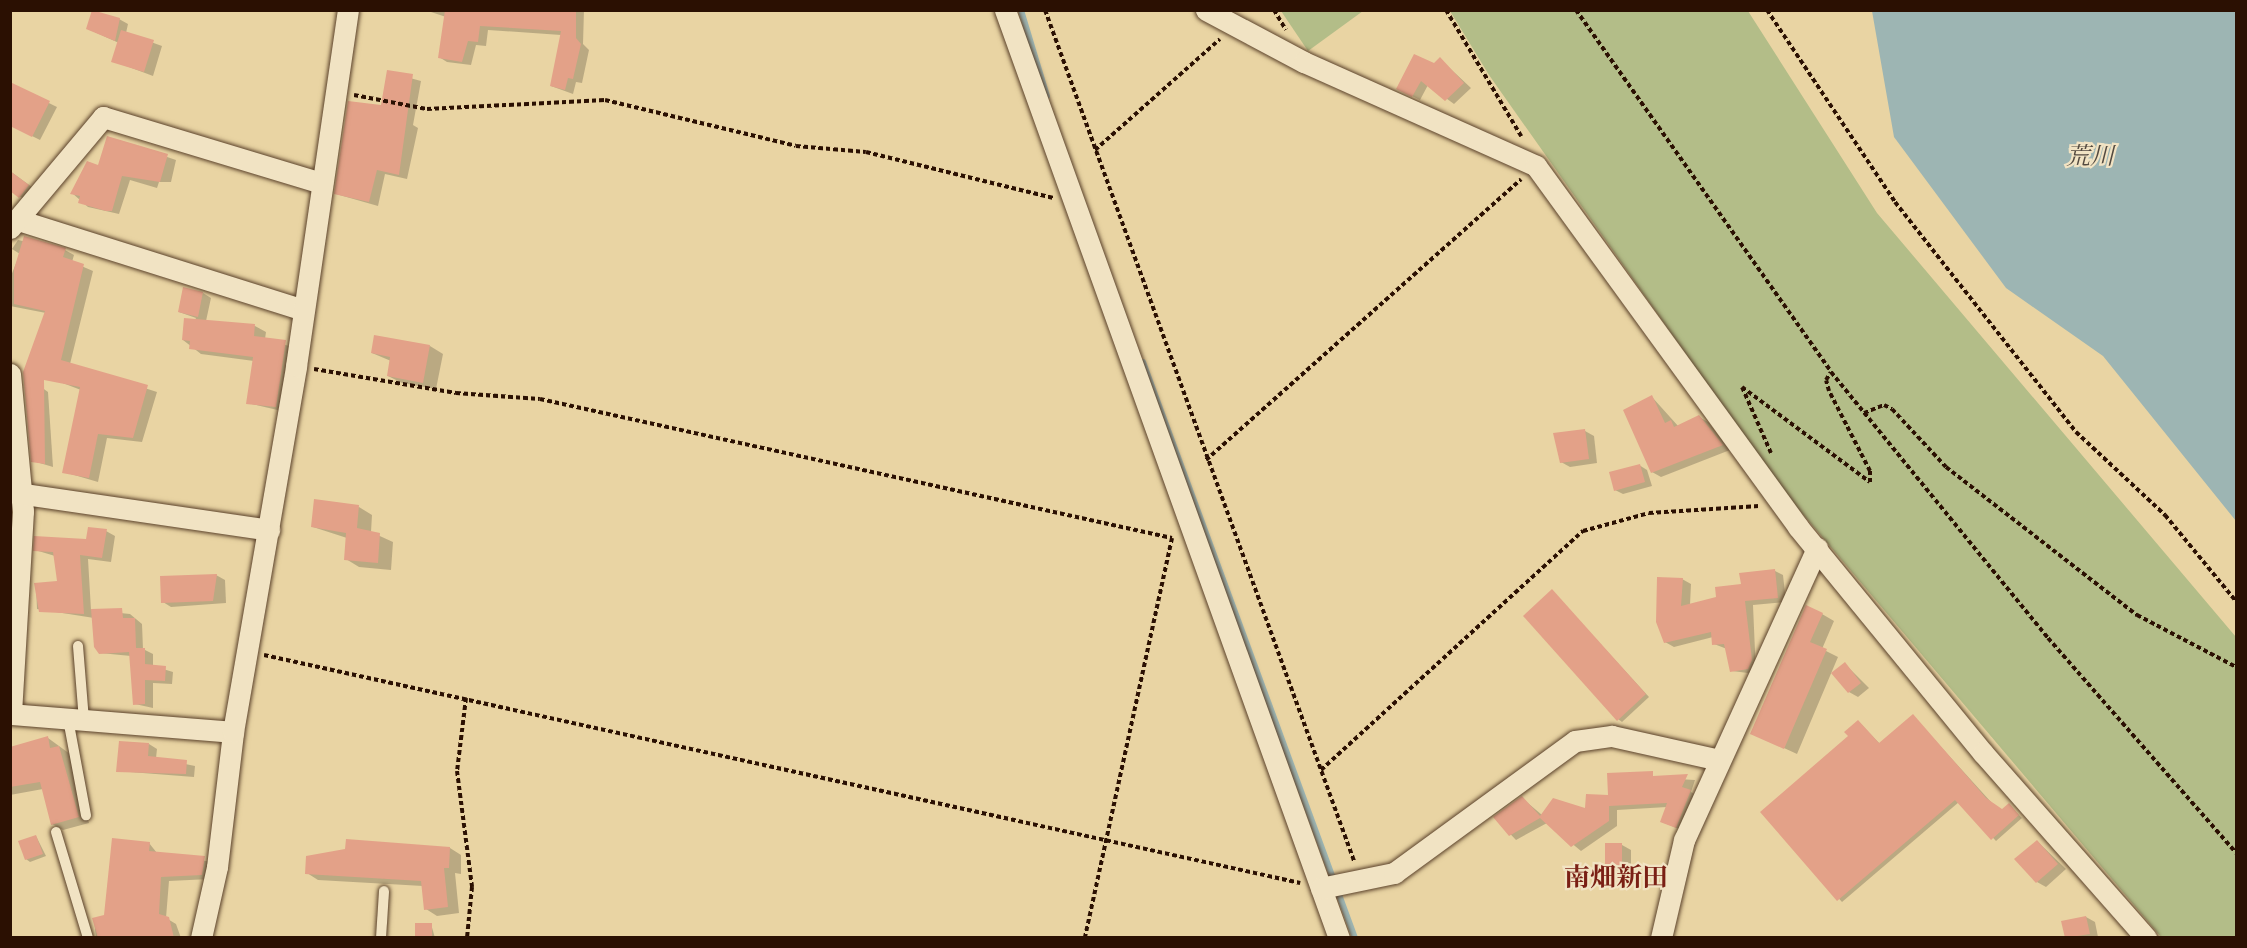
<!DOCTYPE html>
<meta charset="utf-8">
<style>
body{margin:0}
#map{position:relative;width:2247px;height:948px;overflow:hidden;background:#e9d4a3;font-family:"IM FELL English","Noto Serif JP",serif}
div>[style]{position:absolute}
.green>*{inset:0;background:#b3bd88}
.water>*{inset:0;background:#9db5b3}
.shadow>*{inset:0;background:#0003}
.stream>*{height:6px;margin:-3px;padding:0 3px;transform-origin:3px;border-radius:3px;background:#9db5b3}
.building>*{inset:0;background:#e3a188}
.path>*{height:4px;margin-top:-2px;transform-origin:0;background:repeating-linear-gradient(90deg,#2b1002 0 4.5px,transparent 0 7.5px)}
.roads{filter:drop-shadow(0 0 2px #5a412a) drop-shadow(0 0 2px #5a412a)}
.service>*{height:10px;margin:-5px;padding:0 5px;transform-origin:5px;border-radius:5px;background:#f1e3c3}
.minor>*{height:21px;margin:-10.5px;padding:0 10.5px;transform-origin:10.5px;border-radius:10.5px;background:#f1e3c3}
span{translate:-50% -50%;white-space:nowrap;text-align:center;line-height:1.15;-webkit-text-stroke:4.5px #f1e3c3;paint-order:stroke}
.water-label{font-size:24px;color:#534a40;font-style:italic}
.quarter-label{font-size:26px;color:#7a1f14;font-weight:700}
.frame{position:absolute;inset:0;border:12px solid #2b1002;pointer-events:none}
</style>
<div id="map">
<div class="green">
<i style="clip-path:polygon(1281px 11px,1363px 11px,1308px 51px)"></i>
<i style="clip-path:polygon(1450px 11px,1748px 11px,1877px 213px,2236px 637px,2236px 937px,2161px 937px,1779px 486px,1489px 75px)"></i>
</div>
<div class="water">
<i style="clip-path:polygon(1872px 11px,2236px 11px,2236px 521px,2103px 356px,2006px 288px,1894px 137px)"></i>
</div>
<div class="shadow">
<i style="clip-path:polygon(425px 10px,584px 10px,583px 44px,589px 50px,582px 83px,576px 82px,573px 94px,551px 86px,561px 35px,488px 30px,486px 46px,476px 45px,471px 65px,447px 62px,439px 57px,446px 17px)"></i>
<i style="clip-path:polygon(119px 19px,128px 24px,126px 33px,162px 46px,153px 76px,113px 61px,119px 43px,88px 29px)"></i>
<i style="clip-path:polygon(1440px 59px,1471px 88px,1454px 104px,1428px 85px,1420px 100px,1406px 93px)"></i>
<i style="clip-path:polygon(388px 72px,421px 81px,413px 125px,418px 128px,407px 179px,385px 174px,378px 206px,336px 194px,382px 107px)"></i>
<i style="clip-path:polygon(14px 86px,57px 107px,40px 140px,10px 125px)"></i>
<i style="clip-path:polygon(108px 137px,176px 160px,171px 182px,159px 182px,157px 188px,130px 180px,119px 214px,88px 207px,72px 193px,99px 167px)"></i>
<i style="clip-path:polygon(10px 171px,36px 190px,27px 201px,10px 190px)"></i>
<i style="clip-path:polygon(18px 240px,65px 250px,74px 255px,72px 262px,93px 271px,70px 364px,157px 392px,142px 442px,107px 438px,98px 482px,64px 472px,81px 390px,60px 382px,46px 313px,10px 306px,10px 278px,20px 254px,12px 249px)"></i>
<i style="clip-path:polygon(203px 293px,211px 298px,206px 321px,255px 326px,266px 332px,265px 339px,296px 348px,286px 412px,247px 403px,254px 361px,201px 354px,183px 340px,196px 318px,179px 312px)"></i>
<i style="clip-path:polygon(430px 346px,443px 354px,436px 389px,402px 383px,388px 376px,391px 361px,372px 353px)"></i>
<i style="clip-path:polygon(41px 387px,48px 392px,53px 467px,33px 461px)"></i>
<i style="clip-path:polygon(1652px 397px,1679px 427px,1699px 417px,1708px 422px,1730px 450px,1661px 477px,1652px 472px)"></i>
<i style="clip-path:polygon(1585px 431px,1594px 436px,1597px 463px,1570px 467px,1561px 462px)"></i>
<i style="clip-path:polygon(1639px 465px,1647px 470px,1652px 486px,1623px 494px,1615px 490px)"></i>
<i style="clip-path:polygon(359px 507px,372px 515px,371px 532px,393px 542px,391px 570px,359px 567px,346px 559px,347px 538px,313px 527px)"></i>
<i style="clip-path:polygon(106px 531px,115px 536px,111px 562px,88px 559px,91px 610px,130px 614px,142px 624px,143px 649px,153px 654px,153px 666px,173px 672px,172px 684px,153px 683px,153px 708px,135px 704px,131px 656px,100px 653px,94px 618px,37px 609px,36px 584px,59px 582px,55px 556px,35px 550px,88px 541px)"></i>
<i style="clip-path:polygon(1775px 571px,1783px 575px,1786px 602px,1753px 605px,1756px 674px,1732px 671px,1727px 649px,1714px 644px,1713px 637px,1674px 647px,1665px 642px,1682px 579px,1691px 584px,1690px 605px,1717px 598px)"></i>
<i style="clip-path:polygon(216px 575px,225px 580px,226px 603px,171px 607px,163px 602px)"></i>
<i style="clip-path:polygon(1552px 591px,1649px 697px,1622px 722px,1618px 719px)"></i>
<i style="clip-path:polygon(1822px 614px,1834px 621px,1822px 649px,1838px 657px,1797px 754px,1752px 733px)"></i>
<i style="clip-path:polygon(1845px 664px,1869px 688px,1858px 697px,1849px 692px)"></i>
<i style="clip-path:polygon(1913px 716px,1991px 802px,2002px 811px,2009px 805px,2022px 818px,1996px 841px,1959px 802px,1842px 902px,1762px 813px,1850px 736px,1859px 722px,1880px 744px)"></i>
<i style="clip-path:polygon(48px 738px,70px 754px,89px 823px,63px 830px,52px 824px,43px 789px,10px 795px,10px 749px)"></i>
<i style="clip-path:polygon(149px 744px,157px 749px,156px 758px,195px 766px,194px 777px,117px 771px)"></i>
<i style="clip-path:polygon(1609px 775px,1695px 780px,1691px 792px,1698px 796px,1684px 831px,1662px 822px,1667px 807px,1617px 810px,1617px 826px,1581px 851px,1547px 823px,1516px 840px,1495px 818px,1522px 798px,1542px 815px,1586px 810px,1610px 796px)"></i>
<i style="clip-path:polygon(36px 836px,46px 856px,30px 862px,26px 859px)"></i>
<i style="clip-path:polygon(2037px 841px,2066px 869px,2046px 887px,2037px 882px)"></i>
<i style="clip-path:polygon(149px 843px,157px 853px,212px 862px,210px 879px,169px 881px,166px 918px,176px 924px,181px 938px,96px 938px,94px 919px,106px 916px)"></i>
<i style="clip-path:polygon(1622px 845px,1631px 850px,1631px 873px,1606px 868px)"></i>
<i style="clip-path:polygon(450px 848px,461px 855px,461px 874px,455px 873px,459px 913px,437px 916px,426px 909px,423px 886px,318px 880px,307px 873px)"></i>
<i style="clip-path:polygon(2086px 917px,2095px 922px,2098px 937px,2067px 937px)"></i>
<i style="clip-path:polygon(431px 924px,435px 938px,416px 938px)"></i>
</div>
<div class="stream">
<i style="left:1021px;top:10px;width:90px;rotate:73.2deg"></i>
<i style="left:1143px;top:362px;width:614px;rotate:69.79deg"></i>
</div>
<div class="building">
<i style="clip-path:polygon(92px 10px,120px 18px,115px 41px,86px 29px)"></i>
<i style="clip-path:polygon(445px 10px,576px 10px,576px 38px,581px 44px,573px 79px,568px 78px,565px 90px,550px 86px,561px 31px,480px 26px,478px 42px,468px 41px,462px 62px,438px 58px)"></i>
<i style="clip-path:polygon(121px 30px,154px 40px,144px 72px,111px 62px)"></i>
<i style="clip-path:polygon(1414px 54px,1434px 63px,1440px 57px,1464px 83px,1445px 101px,1421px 81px,1412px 97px,1396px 89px)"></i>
<i style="clip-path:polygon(387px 70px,413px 74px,399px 175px,377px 170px,369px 202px,334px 194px,348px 101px,381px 105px)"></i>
<i style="clip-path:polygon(10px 82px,50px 101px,32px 137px,10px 126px)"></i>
<i style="clip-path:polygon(107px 136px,168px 154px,160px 182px,122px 176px,112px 211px,106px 211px,78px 203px,80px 196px,70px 194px,87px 161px,98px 165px)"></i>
<i style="clip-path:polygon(10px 171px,29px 185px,19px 198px,10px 191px)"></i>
<i style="clip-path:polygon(24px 236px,66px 248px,63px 257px,84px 264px,61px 360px,148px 385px,133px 438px,98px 434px,89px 478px,62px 473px,80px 387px,44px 380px,45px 464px,31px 462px,23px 372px,45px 311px,14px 304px,14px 269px)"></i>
<i style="clip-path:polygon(183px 287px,203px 292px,198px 317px,178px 312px)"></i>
<i style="clip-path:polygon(184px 318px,255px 324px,254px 336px,286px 340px,276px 407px,246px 404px,253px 357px,189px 349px,190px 341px,182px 340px)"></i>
<i style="clip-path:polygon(374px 335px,430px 345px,423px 383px,387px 376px,390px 357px,371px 353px)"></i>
<i style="clip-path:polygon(1652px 395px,1665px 423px,1671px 420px,1674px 427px,1699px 415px,1723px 445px,1651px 473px,1623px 410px)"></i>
<i style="clip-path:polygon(1585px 429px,1589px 459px,1560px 463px,1553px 433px)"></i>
<i style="clip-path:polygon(1640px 464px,1645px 482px,1614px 491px,1609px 472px)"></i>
<i style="clip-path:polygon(314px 499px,359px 505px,357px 528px,380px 533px,378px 563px,344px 560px,346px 533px,311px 527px)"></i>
<i style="clip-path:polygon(88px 527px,107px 529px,102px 558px,80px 555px,84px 614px,39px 612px,34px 583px,57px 581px,53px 552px,33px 551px,34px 536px,86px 539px)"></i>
<i style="clip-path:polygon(1775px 569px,1778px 598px,1745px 601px,1752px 660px,1748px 669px,1730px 672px,1724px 644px,1712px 645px,1711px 632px,1664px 643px,1656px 622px,1657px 577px,1683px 578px,1681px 606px,1716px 597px,1715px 587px,1741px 584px,1739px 573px)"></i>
<i style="clip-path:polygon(217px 574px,213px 601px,161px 603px,160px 576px)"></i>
<i style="clip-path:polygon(1552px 589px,1646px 694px,1617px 721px,1523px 616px)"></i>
<i style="clip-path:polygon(1806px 605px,1823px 613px,1810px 642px,1827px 649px,1784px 749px,1750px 734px)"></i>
<i style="clip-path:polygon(122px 608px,123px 618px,135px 618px,136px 648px,145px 648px,145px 664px,166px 666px,165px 681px,145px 680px,145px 704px,133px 705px,129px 652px,99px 654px,94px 647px,91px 609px)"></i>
<i style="clip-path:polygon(1845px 662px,1861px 683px,1848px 693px,1831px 673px)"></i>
<i style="clip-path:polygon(1913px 714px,1986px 798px,2002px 809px,2009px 803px,2019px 815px,1991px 840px,1955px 800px,1837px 901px,1760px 812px,1848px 736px,1844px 732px,1858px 720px,1879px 743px)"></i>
<i style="clip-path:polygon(48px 736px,50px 748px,59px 746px,79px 817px,51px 825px,40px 782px,10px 787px,10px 747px)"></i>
<i style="clip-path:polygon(119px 741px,149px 743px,148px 756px,187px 760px,186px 774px,116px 772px)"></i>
<i style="clip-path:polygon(1653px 771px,1653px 776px,1688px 774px,1682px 787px,1691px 790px,1676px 828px,1660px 822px,1667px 803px,1609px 806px,1609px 821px,1571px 847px,1540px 818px,1509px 836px,1493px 817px,1522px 796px,1540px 816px,1553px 798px,1585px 808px,1586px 794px,1608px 795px,1607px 773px)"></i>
<i style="clip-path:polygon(36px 835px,43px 854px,25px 860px,18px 841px)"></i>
<i style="clip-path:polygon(112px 838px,150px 842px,149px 851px,205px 856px,202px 875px,161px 877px,159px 914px,169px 917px,174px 938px,98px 938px,92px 918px,104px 915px)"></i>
<i style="clip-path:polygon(346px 839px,450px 847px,449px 868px,444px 868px,448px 907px,424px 910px,421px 881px,305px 874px,306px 856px,345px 849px)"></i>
<i style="clip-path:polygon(2037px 840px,2058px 864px,2036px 883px,2014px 859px)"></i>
<i style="clip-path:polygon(1605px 843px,1622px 843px,1622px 869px,1605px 869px)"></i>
<i style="clip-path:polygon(2086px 916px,2090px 934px,2065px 938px,2061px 921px)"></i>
<i style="clip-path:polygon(415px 923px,432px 923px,432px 938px,415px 938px)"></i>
</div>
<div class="path">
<i style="left:1045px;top:10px;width:905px;rotate:70.04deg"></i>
<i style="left:1274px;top:10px;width:23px;rotate:59deg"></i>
<i style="left:1446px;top:10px;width:147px;rotate:59.2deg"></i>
<i style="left:1576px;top:10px;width:443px;rotate:54.8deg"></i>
<i style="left:1831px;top:372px;width:343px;rotate:50.8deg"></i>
<i style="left:2048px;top:638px;width:286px;rotate:48.8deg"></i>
<i style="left:1767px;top:10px;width:231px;rotate:56.3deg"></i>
<i style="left:1895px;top:202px;width:293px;rotate:51.8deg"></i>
<i style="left:2076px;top:432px;width:122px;rotate:43deg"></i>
<i style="left:2165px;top:515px;width:112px;rotate:50.5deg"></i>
<i style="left:354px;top:95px;width:74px;rotate:10.9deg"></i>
<i style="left:427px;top:109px;width:178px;rotate:-2.9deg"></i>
<i style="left:605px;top:100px;width:196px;rotate:13.5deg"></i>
<i style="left:796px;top:146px;width:70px;rotate:4.9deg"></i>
<i style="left:866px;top:152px;width:193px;rotate:13.8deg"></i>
<i style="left:1095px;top:150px;width:167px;rotate:-41.6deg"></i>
<i style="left:314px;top:369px;width:144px;rotate:9.6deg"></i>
<i style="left:456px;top:393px;width:84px;rotate:4.1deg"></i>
<i style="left:540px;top:399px;width:647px;rotate:12.4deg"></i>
<i style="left:1172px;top:538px;width:409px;rotate:102.3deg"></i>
<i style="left:1864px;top:413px;width:22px;rotate:-22deg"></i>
<i style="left:1884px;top:405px;width:9px;rotate:27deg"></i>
<i style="left:1892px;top:409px;width:79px;rotate:47deg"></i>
<i style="left:1946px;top:467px;width:242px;rotate:37.8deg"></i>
<i style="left:2137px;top:615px;width:112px;rotate:27.7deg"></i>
<i style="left:1771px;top:453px;width:72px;rotate:-113.7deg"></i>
<i style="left:1742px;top:387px;width:159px;rotate:36.6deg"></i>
<i style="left:1870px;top:482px;width:11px;rotate:-90deg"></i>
<i style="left:1870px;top:471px;width:90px;rotate:-117.1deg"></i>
<i style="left:1829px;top:391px;width:11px;rotate:-105deg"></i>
<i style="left:1826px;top:380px;width:9px;rotate:-58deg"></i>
<i style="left:1206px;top:460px;width:422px;rotate:-41.7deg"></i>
<i style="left:264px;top:655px;width:1061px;rotate:12.41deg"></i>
<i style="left:466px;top:698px;width:74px;rotate:97deg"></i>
<i style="left:457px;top:771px;width:117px;rotate:82.6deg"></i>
<i style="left:472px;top:887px;width:51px;rotate:95.6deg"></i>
<i style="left:1321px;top:770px;width:355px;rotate:-42.4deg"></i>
<i style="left:1583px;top:531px;width:68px;rotate:-15.3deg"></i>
<i style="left:1649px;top:513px;width:110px;rotate:-3.6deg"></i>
</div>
<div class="roads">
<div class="service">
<i style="left:78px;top:646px;width:74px;rotate:85.4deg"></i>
<i style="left:68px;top:719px;width:98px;rotate:79.4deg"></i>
<i style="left:56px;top:832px;width:111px;rotate:73.2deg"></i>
<i style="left:381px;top:938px;width:47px;rotate:-86.3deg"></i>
</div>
<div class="minor">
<i style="left:1005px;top:10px;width:986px;rotate:70.21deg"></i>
<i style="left:1206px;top:10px;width:111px;rotate:28deg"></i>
<i style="left:1304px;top:62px;width:254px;rotate:24.1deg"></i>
<i style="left:1536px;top:166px;width:446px;rotate:54deg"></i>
<i style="left:1798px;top:527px;width:292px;rotate:50.7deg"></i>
<i style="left:1983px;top:753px;width:247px;rotate:48.6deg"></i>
<i style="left:18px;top:220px;width:299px;rotate:17.5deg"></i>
<i style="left:10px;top:228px;width:145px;rotate:-50deg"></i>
<i style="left:103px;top:117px;width:229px;rotate:16.8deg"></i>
<i style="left:10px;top:374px;width:138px;rotate:84.6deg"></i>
<i style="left:23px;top:511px;width:203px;rotate:93.4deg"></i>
<i style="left:10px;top:492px;width:262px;rotate:8.3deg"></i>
<i style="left:10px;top:714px;width:224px;rotate:4.6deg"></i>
<i style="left:1321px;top:888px;width:75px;rotate:-11.6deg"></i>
<i style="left:1394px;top:873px;width:224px;rotate:-36.1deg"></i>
<i style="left:1575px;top:741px;width:37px;rotate:-8deg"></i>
<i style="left:1612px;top:736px;width:110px;rotate:12.6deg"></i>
<i style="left:201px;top:938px;width:73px;rotate:-77.3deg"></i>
<i style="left:217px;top:867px;width:136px;rotate:-83.2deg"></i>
<i style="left:233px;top:732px;width:371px;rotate:-80.2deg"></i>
<i style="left:296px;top:366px;width:360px;rotate:-81.7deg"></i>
<i style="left:1661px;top:938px;width:101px;rotate:-76.8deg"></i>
<i style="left:1684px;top:840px;width:321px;rotate:-65.5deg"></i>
</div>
</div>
<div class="water-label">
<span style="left:2090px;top:158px">荒川</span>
</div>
<div class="quarter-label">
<span style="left:1616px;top:879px">南畑新田</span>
</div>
<div class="frame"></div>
</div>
